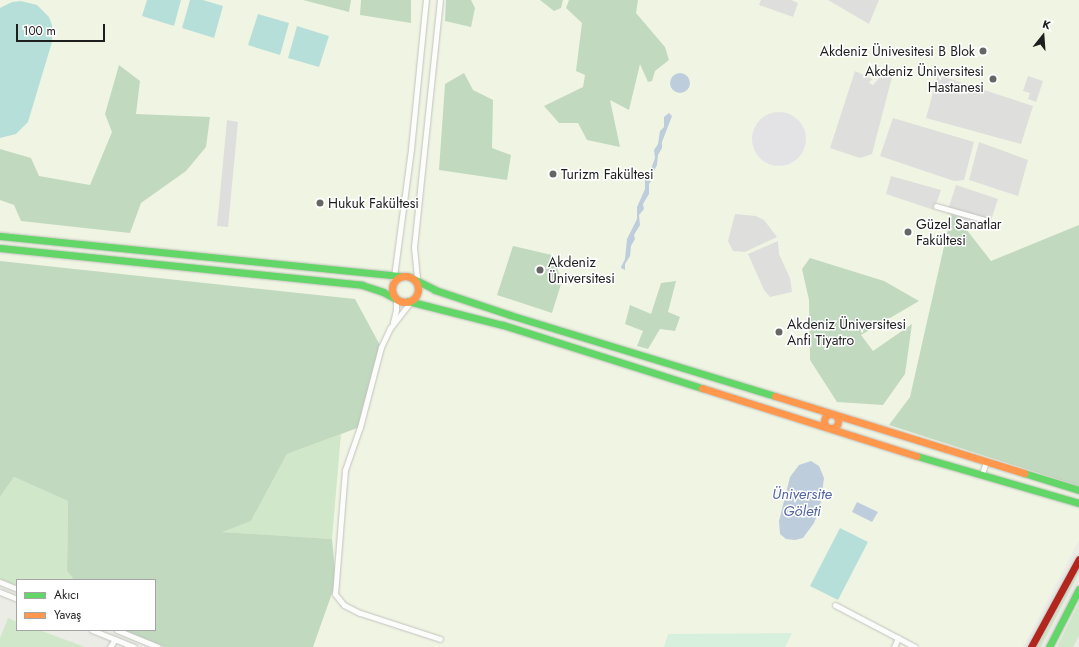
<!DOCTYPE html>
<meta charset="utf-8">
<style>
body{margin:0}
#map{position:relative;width:1079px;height:647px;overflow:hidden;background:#ecece7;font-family:Jost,sans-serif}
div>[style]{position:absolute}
.education>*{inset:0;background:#f0f5e3}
.grass>*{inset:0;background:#d1e7c9}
.forest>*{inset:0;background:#c1d9bf}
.park>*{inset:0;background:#d7f0de}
.pitch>*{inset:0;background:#b7dfd9}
.parking>*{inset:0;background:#dededc}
.plaza>*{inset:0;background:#e3e2e5}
.round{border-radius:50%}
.water>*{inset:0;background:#becddc}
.roads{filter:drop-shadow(0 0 1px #c2c2bf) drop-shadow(0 0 1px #c2c2bf)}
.street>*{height:5px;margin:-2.5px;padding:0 2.5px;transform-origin:2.5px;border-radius:2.5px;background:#fcfcfb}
.fast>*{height:7px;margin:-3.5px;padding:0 3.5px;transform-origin:3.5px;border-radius:3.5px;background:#63d668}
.slow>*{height:7px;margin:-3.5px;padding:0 3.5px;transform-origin:3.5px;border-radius:3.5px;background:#ff974d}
.slow>.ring{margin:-3.5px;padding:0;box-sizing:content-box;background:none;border:7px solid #ff974d;border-radius:50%}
.jam>*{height:7px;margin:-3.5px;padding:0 3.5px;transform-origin:3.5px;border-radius:3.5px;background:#b3261e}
.dots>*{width:11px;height:11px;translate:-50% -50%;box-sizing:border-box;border:2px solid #fff;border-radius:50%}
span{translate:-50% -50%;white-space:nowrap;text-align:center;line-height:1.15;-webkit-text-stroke:3px #fff;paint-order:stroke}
.poi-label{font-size:14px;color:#1e1e1e}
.right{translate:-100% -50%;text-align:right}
.left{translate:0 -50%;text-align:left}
.water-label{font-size:15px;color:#5466a3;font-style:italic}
.legend{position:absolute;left:16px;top:579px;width:140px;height:52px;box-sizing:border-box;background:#fff;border:1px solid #a5a5a5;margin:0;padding:5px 7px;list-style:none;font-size:12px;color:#1e1e1e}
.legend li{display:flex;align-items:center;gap:8px;height:20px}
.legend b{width:20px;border:1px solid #a5a5a5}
.north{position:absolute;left:1023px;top:16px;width:40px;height:40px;-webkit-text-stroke:3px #fff;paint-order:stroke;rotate:17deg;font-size:11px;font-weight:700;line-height:16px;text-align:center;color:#1e1e1e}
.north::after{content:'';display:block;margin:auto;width:14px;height:18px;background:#1e1e1e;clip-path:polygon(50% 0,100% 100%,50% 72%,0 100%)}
.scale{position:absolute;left:16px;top:24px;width:89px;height:18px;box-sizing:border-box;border:2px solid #1e1e1e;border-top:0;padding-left:5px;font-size:12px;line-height:14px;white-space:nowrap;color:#1e1e1e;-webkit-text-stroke:3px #fff;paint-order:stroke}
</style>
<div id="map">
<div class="education">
<i style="clip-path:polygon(0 0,1079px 0,1079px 540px,1023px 647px,164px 647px,155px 630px,155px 580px,17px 580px,17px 586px,0 579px)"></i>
</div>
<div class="grass">
<i style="clip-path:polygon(341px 434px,332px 539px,220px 532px,251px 521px,287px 454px)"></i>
<i style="clip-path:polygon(14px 477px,68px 501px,67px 571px,74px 580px,17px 580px,17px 586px,0 579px,0 497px)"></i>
<i style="clip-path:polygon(1079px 564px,1079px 573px,1041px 647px,1036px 647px)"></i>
<i style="clip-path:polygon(1079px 603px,1079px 636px,1073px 647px,1057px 647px)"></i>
<i style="clip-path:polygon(8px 618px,17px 622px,17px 630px,39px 630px,85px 647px,0 647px,0 638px)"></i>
</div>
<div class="forest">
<i style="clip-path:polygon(303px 0,351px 0,349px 12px)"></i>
<i style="clip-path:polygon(361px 0,411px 0,411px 23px,360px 15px)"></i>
<i style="clip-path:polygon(446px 0,471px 0,475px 8px,471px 27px,445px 21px)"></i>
<i style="clip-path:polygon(540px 0,563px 0,561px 8px,554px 11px)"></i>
<i style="clip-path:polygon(569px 0,638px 0,636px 13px,665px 47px,669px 60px,655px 71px,652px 81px,648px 82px,640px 64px,629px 110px,610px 100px,620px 147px,587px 140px,578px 123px,559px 123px,544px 106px,583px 87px,585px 75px,576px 71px,582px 23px,566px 8px)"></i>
<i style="clip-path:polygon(119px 65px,140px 81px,136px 114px,210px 117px,206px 147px,186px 171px,141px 203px,130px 233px,21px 221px,14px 205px,0 200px,0 149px,31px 158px,39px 176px,90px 185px,112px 132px,105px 114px)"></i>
<i style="clip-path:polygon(464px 73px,473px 90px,493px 100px,492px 148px,511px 155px,507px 180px,439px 170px,445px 84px)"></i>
<i style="clip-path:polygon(952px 211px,991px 261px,1079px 225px,1079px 486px,889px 425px,910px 397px)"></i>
<i style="clip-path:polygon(513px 246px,552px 255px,562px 281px,552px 313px,497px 295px)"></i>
<i style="clip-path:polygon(810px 258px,884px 281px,919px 301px,861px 335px,873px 351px,912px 324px,905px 374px,883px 405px,837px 402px,810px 360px,809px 300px,802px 269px)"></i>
<i style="clip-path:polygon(0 261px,355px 299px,381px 347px,360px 427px,287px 454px,251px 521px,222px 532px,332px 539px,336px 582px,313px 647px,164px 647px,123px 630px,155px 630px,155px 580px,74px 580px,67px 571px,68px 501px,14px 477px,0 497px)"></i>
<i style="clip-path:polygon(676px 281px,668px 312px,680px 317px,675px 331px,660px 329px,648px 349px,637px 346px,643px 331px,625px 324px,630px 305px,651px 314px,661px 283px)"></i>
</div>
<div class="park">
<i style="clip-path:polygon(792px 633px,785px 647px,664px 647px,668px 634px)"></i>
</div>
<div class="pitch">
<i style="clip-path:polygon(147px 0,181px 0,174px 26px,142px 16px)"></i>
<i style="clip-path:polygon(190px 0,203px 0,223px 6px,214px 38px,182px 28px)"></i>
<i style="clip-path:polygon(21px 1px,37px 5px,49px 17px,52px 25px,52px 42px,28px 122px,16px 134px,0 138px,0 8px,12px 2px)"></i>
<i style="clip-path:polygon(258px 14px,289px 23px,280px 55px,248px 45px)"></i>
<i style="clip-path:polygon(297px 26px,329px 36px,319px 67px,288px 58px)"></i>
<i style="clip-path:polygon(840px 528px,868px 542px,838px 600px,810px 586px)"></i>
</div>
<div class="parking">
<i style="clip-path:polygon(761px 0,791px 0,798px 3px,793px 17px,759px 5px)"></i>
<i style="clip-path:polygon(828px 0,879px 0,869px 24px)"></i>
<i style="clip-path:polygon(855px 71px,872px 79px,869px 83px,873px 85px,882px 75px,892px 77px,872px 154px,860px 158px,830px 148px)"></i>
<i style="clip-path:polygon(938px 75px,1033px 106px,1021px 144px,926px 118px)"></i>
<i style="clip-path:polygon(1028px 76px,1043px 81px,1036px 102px,1028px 99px,1030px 93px,1023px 91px)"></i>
<i style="clip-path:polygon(893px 118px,974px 142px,964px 180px,954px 181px,880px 156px)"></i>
<i style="clip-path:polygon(227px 120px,238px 122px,228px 227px,217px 226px)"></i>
<i style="clip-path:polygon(979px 142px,1028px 160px,1018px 196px,969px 180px)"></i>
<i style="clip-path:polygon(891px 176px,941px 190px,934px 210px,886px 194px)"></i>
<i style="clip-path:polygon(956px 185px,998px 199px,988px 229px,947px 213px)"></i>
<i style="clip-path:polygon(735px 214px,756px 216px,764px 220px,777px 237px,745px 252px,733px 251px,728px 241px)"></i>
<i style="clip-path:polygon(778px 241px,779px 254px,790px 278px,792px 292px,770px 297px,764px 290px,748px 254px)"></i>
</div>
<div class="plaza">
<i class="round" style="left:752px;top:112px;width:54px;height:54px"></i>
</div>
<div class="water">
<i class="round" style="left:670px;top:73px;width:20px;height:20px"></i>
<i style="clip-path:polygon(669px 113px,672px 116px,662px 142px,662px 148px,658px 155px,657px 165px,653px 173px,654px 177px,648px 177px,655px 158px,654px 150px,658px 144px,660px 131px,664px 127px,664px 117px)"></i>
<i style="clip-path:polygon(645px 180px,651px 181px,649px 184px,649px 194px,643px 204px,644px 209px,639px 215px,640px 225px,634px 235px,635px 239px,631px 246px,630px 256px,625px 264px,625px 270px,621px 268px,621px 267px,625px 259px,627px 239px,637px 219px,637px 207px,645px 189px)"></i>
<i style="clip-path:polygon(811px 461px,819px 466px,824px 478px,820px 507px,814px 523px,803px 538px,795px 540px,786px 539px,780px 534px,779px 521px,790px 477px,799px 465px)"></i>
<i style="clip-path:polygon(857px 502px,878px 512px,872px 522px,852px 512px)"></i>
</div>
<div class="roads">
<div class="street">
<i style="left:936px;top:206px;width:51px;rotate:15.9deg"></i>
<i style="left:393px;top:284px;width:136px;rotate:-82.4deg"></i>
<i style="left:411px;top:149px;width:150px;rotate:-84.3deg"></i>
<i style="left:418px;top:288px;width:41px;rotate:-95.6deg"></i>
<i style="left:414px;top:247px;width:248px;rotate:-84deg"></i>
<i style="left:412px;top:300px;width:36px;rotate:128deg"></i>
<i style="left:390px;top:328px;width:21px;rotate:115deg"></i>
<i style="left:381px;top:347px;width:83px;rotate:104.7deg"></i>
<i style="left:360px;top:427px;width:46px;rotate:109.2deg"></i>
<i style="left:345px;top:470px;width:124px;rotate:94.6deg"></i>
<i style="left:335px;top:594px;width:14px;rotate:51deg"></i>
<i style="left:344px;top:605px;width:18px;rotate:27deg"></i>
<i style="left:360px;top:613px;width:84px;rotate:18deg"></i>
<i style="left:393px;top:322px;width:12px;rotate:-76deg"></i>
<i style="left:396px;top:310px;width:11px;rotate:-90deg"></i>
<i style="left:982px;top:474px;width:13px;rotate:-72deg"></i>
<i style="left:0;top:582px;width:18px;rotate:22deg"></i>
<i style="left:0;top:592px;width:18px;rotate:22deg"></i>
<i style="left:835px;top:605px;width:90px;rotate:27.7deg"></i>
<i style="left:92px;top:630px;width:45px;rotate:22deg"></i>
<i style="left:117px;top:630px;width:44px;rotate:22.5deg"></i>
<i style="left:110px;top:647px;width:9px;rotate:-58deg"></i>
<i style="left:894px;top:647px;width:10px;rotate:-66deg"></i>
</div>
<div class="fast">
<i style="left:0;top:236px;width:404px;rotate:5.7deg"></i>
<i style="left:0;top:248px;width:364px;rotate:5.8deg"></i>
<i style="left:362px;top:285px;width:22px;rotate:18deg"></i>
<i style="left:383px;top:292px;width:15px;rotate:28deg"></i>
<i style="left:410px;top:277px;width:28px;rotate:27deg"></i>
<i style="left:435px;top:290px;width:79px;rotate:18.4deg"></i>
<i style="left:510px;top:315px;width:277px;rotate:17deg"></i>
<i style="left:408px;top:301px;width:98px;rotate:14.2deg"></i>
<i style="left:503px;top:325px;width:209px;rotate:17.6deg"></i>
<i style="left:917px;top:456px;width:169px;rotate:16.2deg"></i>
<i style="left:1024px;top:473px;width:58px;rotate:17.2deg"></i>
<i style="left:1049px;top:647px;width:65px;rotate:-62.7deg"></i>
</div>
<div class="slow">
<i class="ring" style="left:392px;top:276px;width:19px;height:19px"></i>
<i style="left:702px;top:388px;width:225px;rotate:17.6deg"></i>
<i style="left:775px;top:396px;width:261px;rotate:17.2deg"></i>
<i class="ring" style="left:824px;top:414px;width:7px;height:7px"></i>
</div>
<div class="jam">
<i style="left:1031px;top:647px;width:100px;rotate:-61.4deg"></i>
</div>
</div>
<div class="dots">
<i style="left:983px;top:51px;background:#666664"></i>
<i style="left:993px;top:79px;background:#666664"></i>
<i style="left:553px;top:174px;background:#666664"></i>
<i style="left:320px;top:203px;background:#666664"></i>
<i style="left:908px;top:232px;background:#666664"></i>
<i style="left:540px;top:270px;background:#666664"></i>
<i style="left:779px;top:332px;background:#666664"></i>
</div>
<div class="poi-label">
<span class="right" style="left:975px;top:51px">Akdeniz Ünivesitesi B Blok</span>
<span class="right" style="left:984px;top:79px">Akdeniz Üniversitesi<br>Hastanesi</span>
<span class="left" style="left:561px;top:174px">Turizm Fakültesi</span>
<span class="left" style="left:328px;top:203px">Hukuk Fakültesi</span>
<span class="left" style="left:916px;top:232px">Güzel Sanatlar<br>Fakültesi</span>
<span class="left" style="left:548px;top:270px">Akdeniz<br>Üniversitesi</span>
<span class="left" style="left:787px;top:332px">Akdeniz Üniversitesi<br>Anfi Tiyatro</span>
</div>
<div class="water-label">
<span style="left:802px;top:503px">Üniversite<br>Göleti</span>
</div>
<ul class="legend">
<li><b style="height:5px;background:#63d668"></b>Akıcı</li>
<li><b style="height:5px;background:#ff974d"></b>Yavaş</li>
</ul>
<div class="north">K</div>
<div class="scale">100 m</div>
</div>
